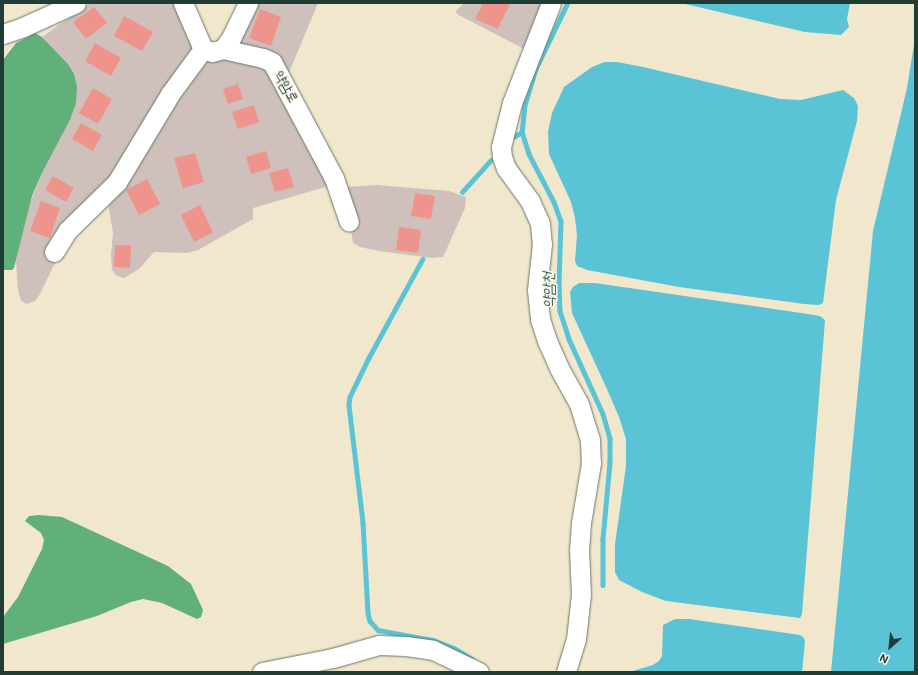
<!DOCTYPE html>
<meta charset="utf-8">
<style>
body{margin:0}
#map{position:relative;width:918px;height:675px;overflow:hidden;background:#f1e7cc;font-family:"Balsamiq Sans","Poor Story",sans-serif}
div>[style]{position:absolute}
.industrial>*{inset:0;background:#cfc0bb}
.forest>*{inset:0;background:#61b07a}
.water>*{inset:0;background:#5ac4d6}
.stream>*{height:4.5px;margin:-2.25px;padding:0 2.25px;transform-origin:2.25px;border-radius:2.25px;background:#5ac4d6}
.building>*{inset:0;background:#ee948d}
.roads{filter:drop-shadow(0 0 1px #687869) drop-shadow(0 0 1px #687869)}
.minor>*{height:19px;margin:-9.5px;padding:0 9.5px;transform-origin:9.5px;border-radius:9.5px;background:#fff}
span{translate:-50% -50%;white-space:nowrap;text-align:center;line-height:1.15;-webkit-text-stroke:3px #fbf7ec;paint-order:stroke}
.street-label{font-size:14px;color:#1f3d34}
.water-label{font-size:15px;color:#2e5f5c;font-style:italic}
.frame{position:absolute;inset:0;border:4px solid #1f3d34;pointer-events:none}
.north{position:absolute;left:870px;top:627px;width:40px;height:40px;-webkit-text-stroke:3px #fbf7ec;paint-order:stroke;rotate:207deg;font-size:11px;font-weight:700;line-height:16px;text-align:center;color:#1f3d34}
.north::after{content:'';display:block;margin:auto;width:14px;height:18px;background:#1f3d34;clip-path:polygon(50% 0,100% 100%,50% 72%,0 100%)}
</style>
<div id="map">
<div class="industrial">
<i style="clip-path:polygon(90px 3px,173px 3px,189px 37px,234px 57px,265px 69px,329px 186px,253px 208px,253px 219px,198px 250px,187px 253px,154px 252px,139px 269px,124px 278px,117px 276px,112px 270px,111px 255px,113px 233px,108px 204px,63px 246px,40px 294px,35px 301px,27px 304px,21px 301px,18px 290px,16px 261px,28px 208px,42px 173px,70px 120px,68px 64px,42px 37px)"></i>
<i style="clip-path:polygon(254px 3px,318px 3px,288px 75px,235px 47px)"></i>
<i style="clip-path:polygon(464px 3px,546px 3px,526px 50px,457px 14px,456px 11px)"></i>
<i style="clip-path:polygon(377px 185px,449px 191px,466px 197px,465px 208px,443px 257px,432px 258px,379px 251px,360px 247px,353px 243px,345px 187px)"></i>
</div>
<div class="forest">
<i style="clip-path:polygon(35px 33px,42px 37px,68px 64px,74px 74px,77px 87px,76px 103px,70px 120px,42px 173px,32px 196px,14px 268px,12px 270px,4px 270px,3px 60px,16px 43px)"></i>
<i style="clip-path:polygon(39px 515px,62px 517px,168px 566px,191px 584px,203px 610px,201px 617px,197px 619px,162px 603px,143px 599px,131px 602px,97px 616px,3px 644px,3px 617px,18px 597px,42px 549px,44px 540px,41px 533px,25px 521px,29px 516px)"></i>
</div>
<div class="water">
<i style="clip-path:polygon(681px 3px,850px 3px,847px 19px,849px 27px,841px 35px,805px 32px)"></i>
<i style="clip-path:polygon(915px 38px,915px 672px,831px 672px,873px 231px,907px 88px)"></i>
<i style="clip-path:polygon(605px 62px,617px 62px,643px 67px,780px 99px,801px 100px,843px 90px,854px 98px,858px 106px,857px 121px,836px 200px,823px 303px,819px 305px,804px 304px,679px 287px,587px 270px,577px 266px,575px 261px,577px 235px,575px 218px,571px 202px,549px 154px,548px 132px,552px 113px,564px 87px,592px 67px)"></i>
<i style="clip-path:polygon(579px 283px,595px 283px,808px 314px,820px 316px,825px 320px,802px 614px,800px 618px,666px 601px,642px 592px,619px 580px,615px 572px,615px 544px,626px 466px,626px 439px,619px 417px,606px 387px,572px 313px,570px 292px,573px 287px)"></i>
<i style="clip-path:polygon(675px 619px,689px 619px,800px 635px,804px 638px,805px 642px,802px 672px,629px 672px,653px 665px,659px 661px,662px 656px,663px 625px)"></i>
</div>
<div class="stream">
<i style="left:568px;top:3px;width:73px;rotate:115.9deg"></i>
<i style="left:536px;top:69px;width:38px;rotate:107deg"></i>
<i style="left:525px;top:105px;width:27px;rotate:96deg"></i>
<i style="left:522px;top:132px;width:23px;rotate:72deg"></i>
<i style="left:529px;top:154px;width:54px;rotate:62.5deg"></i>
<i style="left:554px;top:202px;width:20px;rotate:70deg"></i>
<i style="left:561px;top:221px;width:62px;rotate:91.8deg"></i>
<i style="left:559px;top:283px;width:28px;rotate:88deg"></i>
<i style="left:560px;top:311px;width:29px;rotate:72deg"></i>
<i style="left:569px;top:339px;width:82px;rotate:65.6deg"></i>
<i style="left:603px;top:414px;width:26px;rotate:74deg"></i>
<i style="left:610px;top:439px;width:24px;rotate:90deg"></i>
<i style="left:610px;top:463px;width:76px;rotate:95.3deg"></i>
<i style="left:603px;top:539px;width:46px;rotate:90deg"></i>
<i style="left:513px;top:137px;width:10px;rotate:-29deg"></i>
<i style="left:462px;top:192px;width:43px;rotate:-47.8deg"></i>
<i style="left:423px;top:259px;width:113px;rotate:118.6deg"></i>
<i style="left:369px;top:358px;width:43px;rotate:116deg"></i>
<i style="left:350px;top:397px;width:8px;rotate:97deg"></i>
<i style="left:349px;top:405px;width:119px;rotate:83.2deg"></i>
<i style="left:363px;top:523px;width:90px;rotate:86.8deg"></i>
<i style="left:368px;top:613px;width:8px;rotate:76deg"></i>
<i style="left:370px;top:621px;width:12px;rotate:48deg"></i>
<i style="left:378px;top:630px;width:56px;rotate:10.3deg"></i>
<i style="left:433px;top:640px;width:22px;rotate:21deg"></i>
<i style="left:454px;top:648px;width:21px;rotate:31deg"></i>
</div>
<div class="building">
<i style="clip-path:polygon(483px 3px,510px 3px,498px 29px,475px 19px)"></i>
<i style="clip-path:polygon(94px 7px,107px 23px,86px 39px,73px 22px)"></i>
<i style="clip-path:polygon(260px 9px,281px 17px,271px 46px,249px 38px)"></i>
<i style="clip-path:polygon(124px 16px,153px 32px,142px 51px,114px 36px)"></i>
<i style="clip-path:polygon(95px 43px,121px 58px,111px 76px,85px 61px)"></i>
<i style="clip-path:polygon(238px 84px,243px 99px,228px 104px,223px 89px)"></i>
<i style="clip-path:polygon(93px 88px,112px 99px,98px 124px,79px 113px)"></i>
<i style="clip-path:polygon(254px 105px,259px 122px,238px 129px,232px 112px)"></i>
<i style="clip-path:polygon(81px 123px,102px 135px,93px 151px,72px 139px)"></i>
<i style="clip-path:polygon(266px 151px,271px 168px,251px 174px,246px 157px)"></i>
<i style="clip-path:polygon(195px 153px,204px 182px,183px 188px,174px 158px)"></i>
<i style="clip-path:polygon(288px 168px,294px 187px,275px 192px,269px 173px)"></i>
<i style="clip-path:polygon(53px 176px,74px 188px,66px 202px,45px 190px)"></i>
<i style="clip-path:polygon(147px 179px,160px 204px,139px 215px,126px 190px)"></i>
<i style="clip-path:polygon(415px 193px,435px 196px,431px 219px,411px 216px)"></i>
<i style="clip-path:polygon(41px 201px,60px 208px,50px 238px,30px 231px)"></i>
<i style="clip-path:polygon(200px 205px,213px 232px,194px 242px,181px 215px)"></i>
<i style="clip-path:polygon(399px 227px,421px 230px,418px 253px,396px 250px)"></i>
<i style="clip-path:polygon(115px 245px,131px 246px,130px 268px,114px 267px)"></i>
</div>
<div class="roads">
<div class="minor">
<i style="left:183px;top:3px;width:50px;rotate:66.5deg"></i>
<i style="left:203px;top:49px;width:9px;rotate:18deg"></i>
<i style="left:212px;top:52px;width:11px;rotate:-15deg"></i>
<i style="left:223px;top:49px;width:41px;rotate:12.7deg"></i>
<i style="left:263px;top:58px;width:10px;rotate:24deg"></i>
<i style="left:272px;top:62px;width:132px;rotate:61.9deg"></i>
<i style="left:334px;top:178px;width:46px;rotate:71.2deg"></i>
<i style="left:551px;top:3px;width:107px;rotate:111.3deg"></i>
<i style="left:512px;top:103px;width:45px;rotate:104deg"></i>
<i style="left:501px;top:147px;width:10px;rotate:84deg"></i>
<i style="left:502px;top:157px;width:12px;rotate:70deg"></i>
<i style="left:506px;top:168px;width:41px;rotate:54deg"></i>
<i style="left:530px;top:201px;width:24px;rotate:66deg"></i>
<i style="left:540px;top:223px;width:21px;rotate:85deg"></i>
<i style="left:542px;top:244px;width:46px;rotate:96.2deg"></i>
<i style="left:537px;top:290px;width:29px;rotate:84deg"></i>
<i style="left:540px;top:319px;width:25px;rotate:72deg"></i>
<i style="left:548px;top:343px;width:27px;rotate:66deg"></i>
<i style="left:559px;top:368px;width:41px;rotate:60.9deg"></i>
<i style="left:579px;top:404px;width:37px;rotate:73deg"></i>
<i style="left:590px;top:439px;width:24px;rotate:88deg"></i>
<i style="left:591px;top:463px;width:61px;rotate:99.5deg"></i>
<i style="left:581px;top:523px;width:26px;rotate:94deg"></i>
<i style="left:579px;top:549px;width:45px;rotate:87.5deg"></i>
<i style="left:581px;top:594px;width:45px;rotate:96.3deg"></i>
<i style="left:576px;top:639px;width:34px;rotate:107deg"></i>
<i style="left:3px;top:34px;width:21px;rotate:-19deg"></i>
<i style="left:23px;top:27px;width:58px;rotate:-24.4deg"></i>
<i style="left:223px;top:49px;width:14px;rotate:-54deg"></i>
<i style="left:231px;top:38px;width:39px;rotate:-64deg"></i>
<i style="left:54px;top:252px;width:26px;rotate:-58deg"></i>
<i style="left:68px;top:230px;width:69px;rotate:-44.4deg"></i>
<i style="left:117px;top:182px;width:103px;rotate:-58.9deg"></i>
<i style="left:170px;top:94px;width:56px;rotate:-53.7deg"></i>
<i style="left:262px;top:672px;width:72px;rotate:-11.2deg"></i>
<i style="left:333px;top:658px;width:48px;rotate:-15.8deg"></i>
<i style="left:379px;top:645px;width:27px;rotate:2deg"></i>
<i style="left:406px;top:646px;width:27px;rotate:8deg"></i>
<i style="left:433px;top:650px;width:51px;rotate:25.6deg"></i>
</div>
</div>
<div class="street-label">
<span style="left:286px;top:87px;rotate:61deg">약암로</span>
</div>
<div class="water-label">
<span style="left:549px;top:290px;rotate:-91deg">약암천</span>
</div>
<div class="frame"></div>
<div class="north">N</div>
</div>
